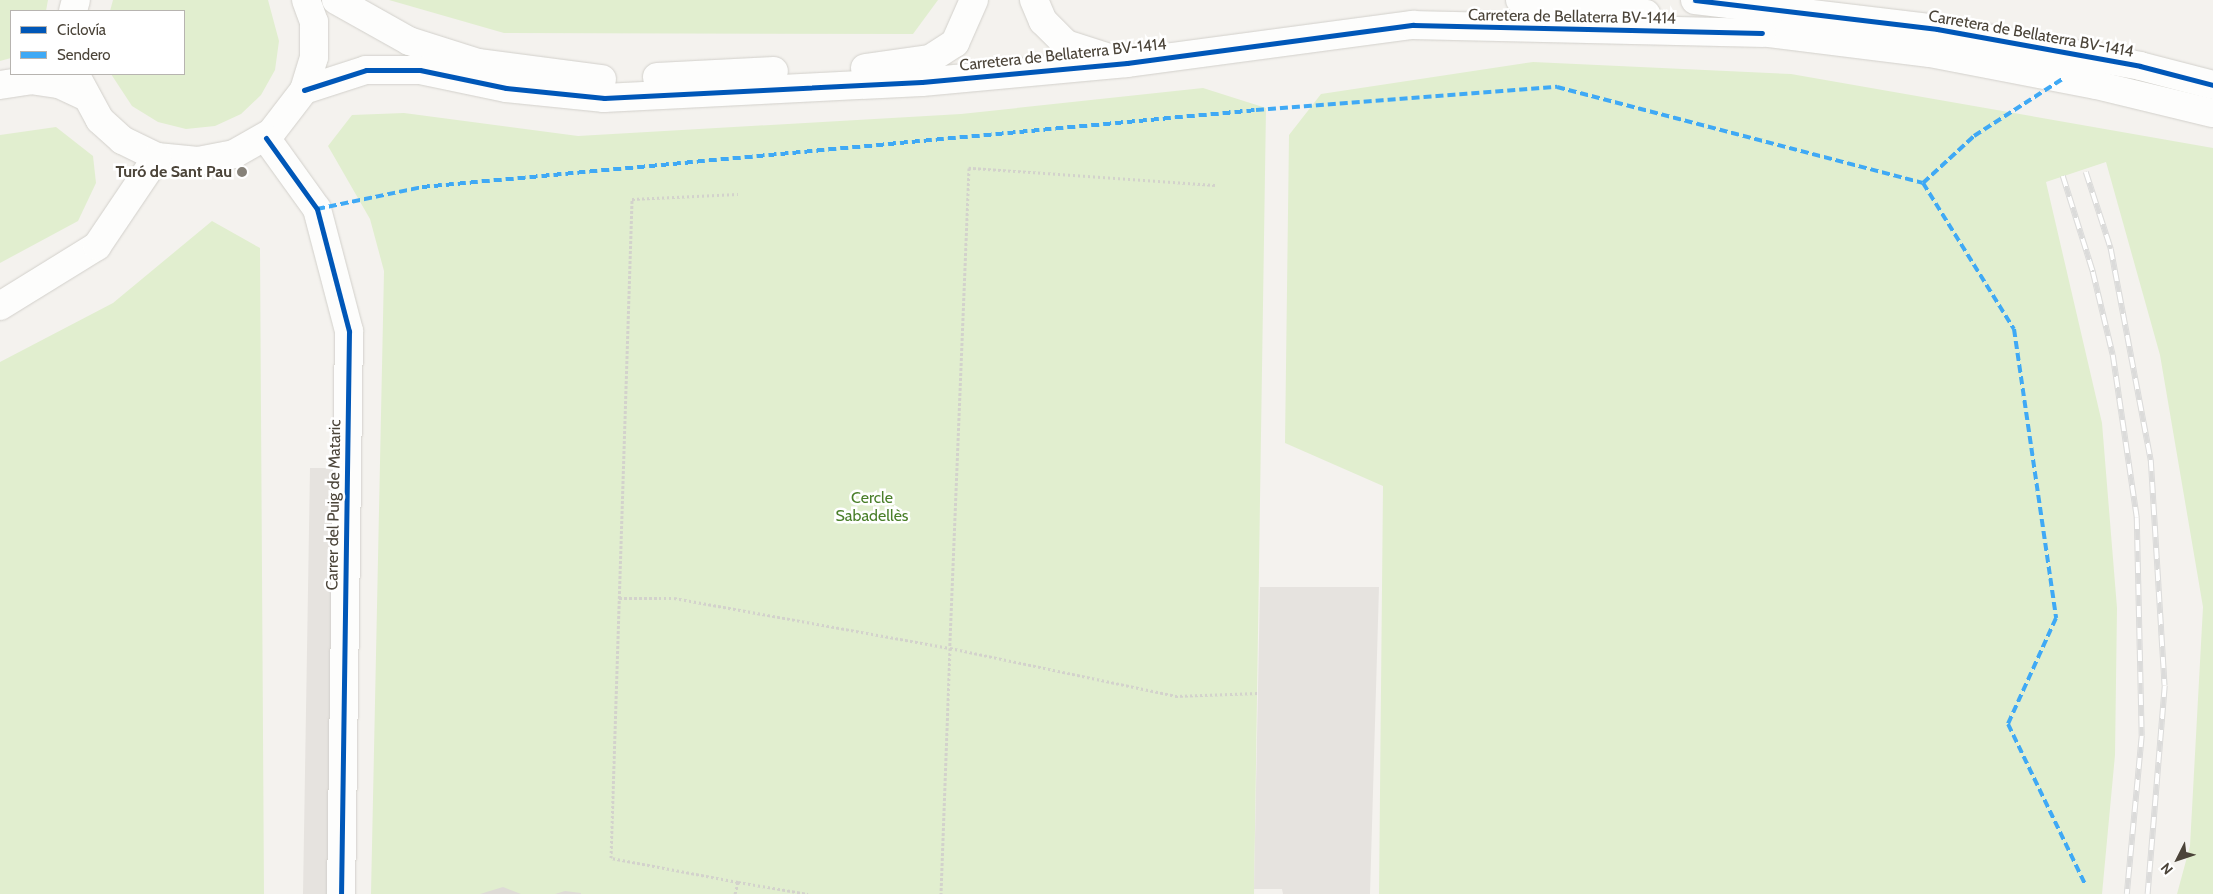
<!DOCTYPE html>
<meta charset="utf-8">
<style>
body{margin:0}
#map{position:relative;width:2213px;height:894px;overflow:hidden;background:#f4f2ee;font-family:Cabin,sans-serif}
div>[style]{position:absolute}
.green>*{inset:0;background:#e1eecf}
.parking>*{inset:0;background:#e6e3df}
.building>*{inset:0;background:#dedbd6}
.path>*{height:3px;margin-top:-1.5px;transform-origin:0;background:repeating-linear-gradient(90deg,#d3d2cc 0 2.5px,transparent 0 5px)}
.roads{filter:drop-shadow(0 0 1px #d2d0cb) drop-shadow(0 0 1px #d2d0cb)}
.minor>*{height:28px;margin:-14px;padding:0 14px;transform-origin:14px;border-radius:14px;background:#fdfdfc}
.rail>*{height:5.5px;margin-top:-2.75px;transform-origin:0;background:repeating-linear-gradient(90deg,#fff 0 11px,#dbdbda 0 22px);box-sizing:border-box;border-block:1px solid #dbdbda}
.quiet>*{height:4px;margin-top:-2px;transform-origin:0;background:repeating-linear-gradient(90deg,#3fa9f5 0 8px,transparent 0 12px)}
.cycleway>*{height:5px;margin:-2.5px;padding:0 2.5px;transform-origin:2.5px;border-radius:2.5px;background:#0057b8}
.dots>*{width:14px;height:14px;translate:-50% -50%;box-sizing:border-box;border:2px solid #fff;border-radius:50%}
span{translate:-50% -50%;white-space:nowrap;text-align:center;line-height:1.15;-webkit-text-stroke:5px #fff;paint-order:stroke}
.street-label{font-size:16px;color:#4b4439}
.poi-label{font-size:16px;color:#4b4439;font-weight:700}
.right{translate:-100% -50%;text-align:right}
.park-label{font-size:16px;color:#4a7f2a}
.legend{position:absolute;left:10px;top:10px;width:175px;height:65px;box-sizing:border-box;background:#fff;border:1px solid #b7b4b0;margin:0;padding:6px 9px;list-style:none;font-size:15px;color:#4b4439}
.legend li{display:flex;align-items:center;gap:10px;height:25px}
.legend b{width:25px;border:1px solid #b7b4b0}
.north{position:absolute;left:2153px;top:834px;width:50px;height:50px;-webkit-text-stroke:4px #fff;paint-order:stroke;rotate:229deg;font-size:14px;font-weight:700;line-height:20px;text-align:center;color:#4b4439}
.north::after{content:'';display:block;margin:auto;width:18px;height:22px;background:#4b4439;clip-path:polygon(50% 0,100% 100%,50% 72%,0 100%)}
</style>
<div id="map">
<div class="green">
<i style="clip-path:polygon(0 0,48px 0,46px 11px,11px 11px,11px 58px,0 61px)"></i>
<i style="clip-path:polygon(113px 0,268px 0,279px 41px,275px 70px,261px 95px,241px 114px,215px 126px,186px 129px,158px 122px,132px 106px,111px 74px,184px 74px,184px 11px,110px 11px)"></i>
<i style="clip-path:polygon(389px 0,938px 0,913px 34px,504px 33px)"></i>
<i style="clip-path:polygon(1533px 62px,1791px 74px,2213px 148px,2213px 894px,2177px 894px,2190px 846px,2203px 607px,2160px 355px,2106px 162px,2046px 182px,2102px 423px,2117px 608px,2115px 755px,2102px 894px,1379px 894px,1383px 486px,1285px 443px,1289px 135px,1321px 94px)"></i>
<i style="clip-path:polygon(1203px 88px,1266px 108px,1254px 894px,371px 894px,384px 271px,370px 219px,328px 146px,352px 115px,404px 113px,578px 136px,961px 114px)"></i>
<i style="clip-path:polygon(56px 127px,93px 156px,96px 183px,78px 221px,0 263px,0 135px)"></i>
<i style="clip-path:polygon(212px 221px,260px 248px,264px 894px,0 894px,0 362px,113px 303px)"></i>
</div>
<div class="parking">
<i style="clip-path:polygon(310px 468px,348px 468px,341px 894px,303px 894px)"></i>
<i style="clip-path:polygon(1260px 587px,1379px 587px,1370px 894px,1283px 894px,1282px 889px,1254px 889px)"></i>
</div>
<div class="building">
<i style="clip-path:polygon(503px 887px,521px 894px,480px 894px)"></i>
<i style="clip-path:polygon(565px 891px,581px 893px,581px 894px,555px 894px)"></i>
</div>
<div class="path">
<i style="left:1215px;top:185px;width:247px;rotate:-176deg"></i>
<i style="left:969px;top:168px;width:480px;rotate:92.3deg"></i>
<i style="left:950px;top:648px;width:230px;rotate:12deg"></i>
<i style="left:1175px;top:696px;width:83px;rotate:-2.1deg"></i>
<i style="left:619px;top:598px;width:55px"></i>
<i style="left:674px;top:598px;width:280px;rotate:10.3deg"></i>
<i style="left:950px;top:648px;width:246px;rotate:92.1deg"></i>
<i style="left:738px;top:882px;width:71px;rotate:9.7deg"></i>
<i style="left:735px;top:894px;width:12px;rotate:-76deg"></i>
<i style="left:738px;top:882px;width:129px;rotate:-169.3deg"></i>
<i style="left:611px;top:858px;width:659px;rotate:-88.17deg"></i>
<i style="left:632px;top:199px;width:106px;rotate:-2.7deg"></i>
</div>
<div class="roads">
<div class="minor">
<i style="left:336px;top:0;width:84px;rotate:29.3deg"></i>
<i style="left:409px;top:41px;width:72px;rotate:17.7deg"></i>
<i style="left:478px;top:63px;width:125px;rotate:7.4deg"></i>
<i style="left:1034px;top:0;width:23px;rotate:67deg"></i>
<i style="left:1043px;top:21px;width:33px;rotate:45deg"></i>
<i style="left:1066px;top:44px;width:45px;rotate:18deg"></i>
<i style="left:1520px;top:0;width:127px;rotate:6.3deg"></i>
<i style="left:1695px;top:0;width:244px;rotate:6.8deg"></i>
<i style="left:1937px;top:29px;width:206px;rotate:10.3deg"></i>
<i style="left:2140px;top:66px;width:75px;rotate:14.6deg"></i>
<i style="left:73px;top:11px;width:11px;rotate:-75deg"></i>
<i style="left:1745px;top:30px;width:186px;rotate:7.1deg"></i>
<i style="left:1930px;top:53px;width:169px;rotate:10.9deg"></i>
<i style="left:2096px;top:85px;width:120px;rotate:13.5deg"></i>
<i style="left:865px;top:68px;width:66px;rotate:-7.9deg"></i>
<i style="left:930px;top:59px;width:30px;rotate:-33deg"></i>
<i style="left:955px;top:43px;width:47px;rotate:-66.2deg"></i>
<i style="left:75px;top:74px;width:52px;rotate:61.5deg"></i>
<i style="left:100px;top:120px;width:30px;rotate:42deg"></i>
<i style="left:122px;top:140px;width:39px;rotate:26deg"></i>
<i style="left:157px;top:157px;width:41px;rotate:5.6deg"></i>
<i style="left:198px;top:161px;width:37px;rotate:-11deg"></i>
<i style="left:234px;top:154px;width:43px;rotate:-29.6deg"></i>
<i style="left:271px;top:133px;width:54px;rotate:-52.5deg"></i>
<i style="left:304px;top:90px;width:34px;rotate:-73deg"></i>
<i style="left:314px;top:57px;width:35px;rotate:-90deg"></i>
<i style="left:314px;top:22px;width:23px;rotate:-110deg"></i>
<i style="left:657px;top:77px;width:117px;rotate:-2.9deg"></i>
<i style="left:0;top:85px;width:30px;rotate:-9deg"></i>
<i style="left:30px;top:80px;width:29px;rotate:8deg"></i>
<i style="left:59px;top:84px;width:26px;rotate:25deg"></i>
<i style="left:304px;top:90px;width:65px;rotate:-17.9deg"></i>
<i style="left:366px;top:70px;width:54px"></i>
<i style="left:420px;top:70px;width:88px;rotate:11.8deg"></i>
<i style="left:506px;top:88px;width:99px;rotate:5.8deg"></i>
<i style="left:604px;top:98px;width:318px;rotate:-2.9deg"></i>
<i style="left:922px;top:82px;width:206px;rotate:-5.3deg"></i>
<i style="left:1127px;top:63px;width:289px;rotate:-7.6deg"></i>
<i style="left:1413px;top:25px;width:349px;rotate:1.3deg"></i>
<i style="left:266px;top:138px;width:87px;rotate:54.3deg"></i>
<i style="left:317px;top:209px;width:126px;rotate:75.3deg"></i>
<i style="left:349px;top:331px;width:563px;rotate:90.81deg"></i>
<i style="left:0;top:306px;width:114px;rotate:-31.7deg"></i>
<i style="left:97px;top:246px;width:107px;rotate:-56deg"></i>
</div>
</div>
<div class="rail">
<i style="left:2086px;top:172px;width:81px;rotate:72deg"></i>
<i style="left:2111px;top:249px;width:215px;rotate:79.3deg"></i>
<i style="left:2151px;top:460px;width:226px;rotate:86.5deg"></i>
<i style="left:2165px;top:686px;width:209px;rotate:94.7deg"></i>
<i style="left:2063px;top:176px;width:101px;rotate:72.6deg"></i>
<i style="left:2093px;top:272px;width:85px;rotate:76.5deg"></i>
<i style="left:2113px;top:355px;width:165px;rotate:81.6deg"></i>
<i style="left:2137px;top:518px;width:218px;rotate:88.7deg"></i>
<i style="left:2142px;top:736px;width:159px;rotate:95.4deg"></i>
</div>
<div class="quiet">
<i style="left:1923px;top:183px;width:172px;rotate:58.1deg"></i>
<i style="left:2014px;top:329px;width:292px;rotate:81.7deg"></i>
<i style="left:2056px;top:618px;width:116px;rotate:114.4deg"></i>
<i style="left:2008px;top:724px;width:178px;rotate:64.3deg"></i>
<i style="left:317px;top:209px;width:107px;rotate:-11.8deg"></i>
<i style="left:422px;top:187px;width:838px;rotate:-5.27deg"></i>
<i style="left:1256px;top:110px;width:302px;rotate:-4.4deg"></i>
<i style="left:1557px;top:87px;width:378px;rotate:14.7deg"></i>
<i style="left:1923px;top:183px;width:69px;rotate:-42.7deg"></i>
<i style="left:1974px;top:136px;width:107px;rotate:-32.8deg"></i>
</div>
<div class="cycleway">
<i style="left:1695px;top:0;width:244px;rotate:6.8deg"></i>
<i style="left:1937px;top:29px;width:206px;rotate:10.3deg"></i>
<i style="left:2140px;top:66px;width:75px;rotate:14.6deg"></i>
<i style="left:304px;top:90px;width:65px;rotate:-17.9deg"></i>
<i style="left:366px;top:70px;width:54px"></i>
<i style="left:420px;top:70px;width:88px;rotate:11.8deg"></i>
<i style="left:506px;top:88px;width:99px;rotate:5.8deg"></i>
<i style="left:604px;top:98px;width:318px;rotate:-2.9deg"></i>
<i style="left:922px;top:82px;width:206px;rotate:-5.3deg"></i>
<i style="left:1127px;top:63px;width:289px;rotate:-7.6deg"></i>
<i style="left:1413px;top:25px;width:349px;rotate:1.3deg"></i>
<i style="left:266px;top:138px;width:87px;rotate:54.3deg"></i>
<i style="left:317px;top:209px;width:126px;rotate:75.3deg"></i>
<i style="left:349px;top:331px;width:563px;rotate:90.81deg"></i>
</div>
<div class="dots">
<i style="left:242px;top:172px;background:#868178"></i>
</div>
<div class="street-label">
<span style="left:1572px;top:17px;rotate:1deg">Carretera de Bellaterra BV-1414</span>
<span style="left:2031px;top:34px;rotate:10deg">Carretera de Bellaterra BV-1414</span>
<span style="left:1063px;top:55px;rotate:-6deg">Carretera de Bellaterra BV-1414</span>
<span style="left:334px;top:505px;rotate:-89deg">Carrer del Puig de Mataric</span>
</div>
<div class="poi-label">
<span class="right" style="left:232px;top:172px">Turó de Sant Pau</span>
</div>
<div class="park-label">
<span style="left:872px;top:507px">Cercle<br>Sabadellès</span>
</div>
<ul class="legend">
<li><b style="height:6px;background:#0057b8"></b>Ciclovía</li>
<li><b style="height:6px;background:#3fa9f5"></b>Sendero</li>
</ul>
<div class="north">N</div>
</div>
